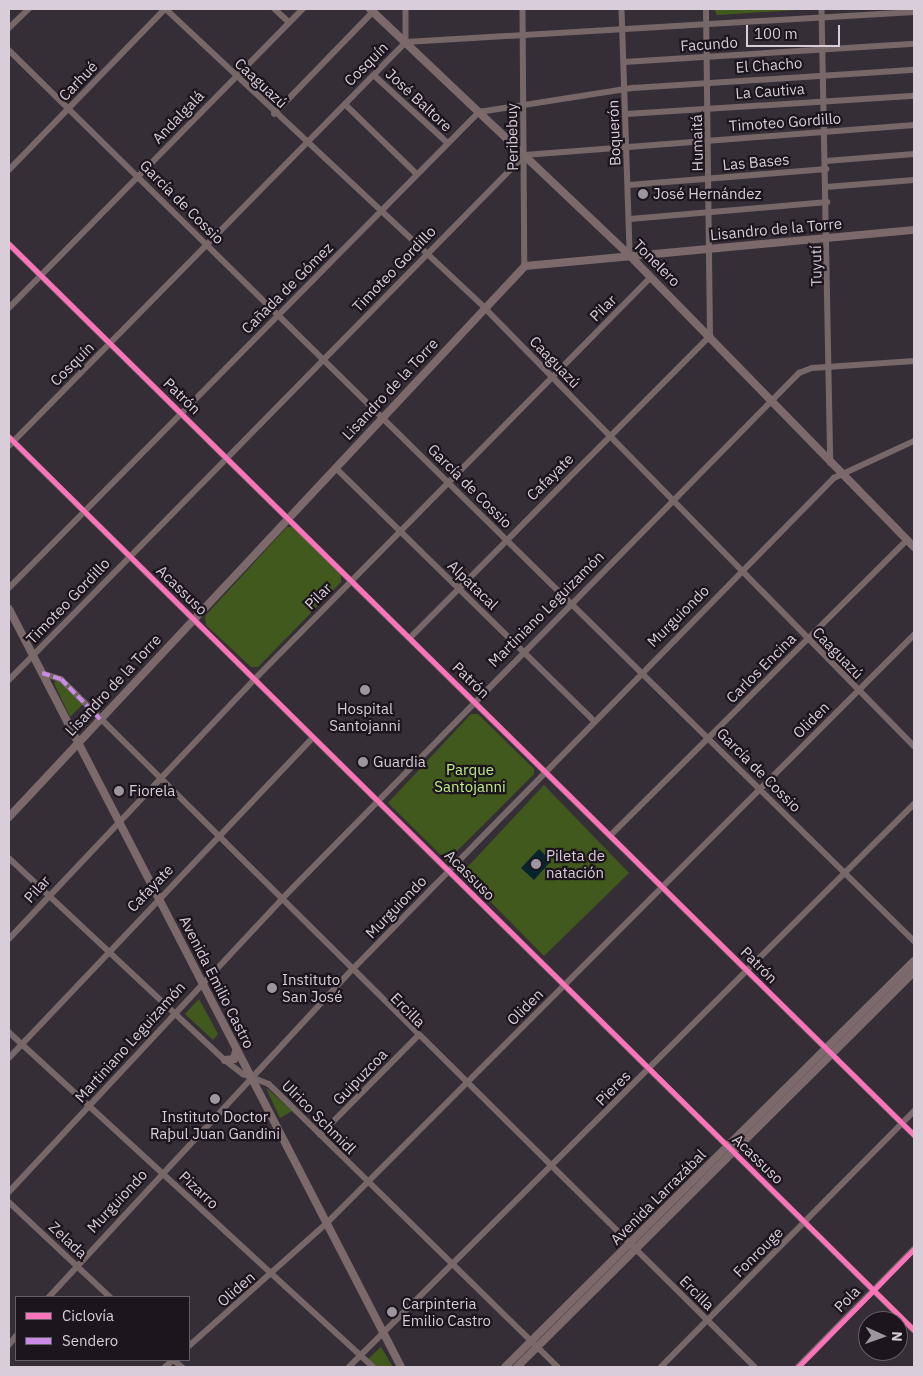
<!DOCTYPE html>
<meta charset="utf-8">
<style>
body{margin:0}
#map{position:relative;width:923px;height:1376px;overflow:hidden;background:#362e36;font-family:"IBM Plex Sans",sans-serif}
div>[style]{position:absolute}
.green>*{inset:0;background:#42591d}
.water>*{inset:0;background:#05252f}
.street>*{height:5.5px;margin:-2.75px;padding:0 2.75px;transform-origin:2.75px;border-radius:2.75px;background:#786768}
.secondary>*{height:8px;margin:-4px;padding:0 4px;transform-origin:4px;border-radius:4px;background:#7c696b}
.quiet>*{height:4px;margin-top:-2px;transform-origin:0;background:repeating-linear-gradient(90deg,#ca8be6 0 8px,transparent 0 12px)}
.cycleway>*{height:5px;margin:-2.5px;padding:0 2.5px;transform-origin:2.5px;border-radius:2.5px;background:#fb73b8}
.dots>*{width:14px;height:14px;translate:-50% -50%;box-sizing:border-box;border:2px solid #1c151d;border-radius:50%}
span{translate:-50% -50%;white-space:nowrap;text-align:center;line-height:1.15;-webkit-text-stroke:4.5px #1c151d;paint-order:stroke}
.street-label{font-size:15px;color:#d8cdd8}
.poi-label{font-size:15px;color:#d8cdd8}
.left{translate:0 -50%;text-align:left}
.park-label{font-size:15px;color:#c0ee86}
.frame{position:absolute;inset:0;border:10px solid #d8cdd8;pointer-events:none}
.legend{position:absolute;left:15px;top:1296px;width:175px;height:65px;box-sizing:border-box;background:#1c151d;border:1px solid #675f68;margin:0;padding:6px 9px;list-style:none;font-size:15px;color:#d8cdd8}
.legend li{display:flex;align-items:center;gap:10px;height:25px}
.legend b{width:25px;border:1px solid #675f68}
.north{position:absolute;left:858px;top:1311px;width:50px;height:50px;box-sizing:border-box;background:#1c151d;border:1px solid #675f68;border-radius:50%;rotate:92deg;font-size:14px;font-weight:700;line-height:20px;text-align:center;color:#d8cdd8}
.north::after{content:'';display:block;margin:auto;width:18px;height:22px;background:#9f959f;clip-path:polygon(50% 0,100% 100%,50% 72%,0 100%)}
.scale{position:absolute;left:746px;top:25px;width:94px;height:22px;box-sizing:border-box;border:2px solid #d8cdd8;border-top:0;padding-left:6px;font-size:15px;line-height:18px;white-space:nowrap;color:#d8cdd8;-webkit-text-stroke:4px #1c151d;paint-order:stroke}
</style>
<div id="map">
<div class="green">
<i style="clip-path:polygon(714px 9px,812px 9px,717px 15px)"></i>
<i style="clip-path:polygon(287px 527px,294px 527px,341px 575px,341px 582px,258px 667px,251px 667px,206px 625px,205px 616px)"></i>
<i style="clip-path:polygon(57px 680px,83px 704px,70px 717px,54px 683px)"></i>
<i style="clip-path:polygon(471px 714px,478px 714px,534px 769px,534px 774px,447px 861px,388px 803px)"></i>
<i style="clip-path:polygon(544px 785px,629px 873px,544px 956px,462px 873px)"></i>
<i style="clip-path:polygon(199px 999px,218px 1034px,213px 1040px,185px 1014px)"></i>
<i style="clip-path:polygon(266px 1088px,270px 1091px,292px 1111px,280px 1118px)"></i>
<i style="clip-path:polygon(381px 1347px,393px 1367px,377px 1367px,368px 1359px)"></i>
</div>
<div class="water">
<i style="clip-path:polygon(539px 849px,551px 861px,534px 880px,521px 868px)"></i>
</div>
<div class="street">
<i style="left:166px;top:9px;width:437px;rotate:43.1deg"></i>
<i style="left:485px;top:308px;width:613px;rotate:45.59deg"></i>
<i style="left:275px;top:9px;width:19px;rotate:43deg"></i>
<i style="left:406px;top:9px;width:33px;rotate:90deg"></i>
<i style="left:523px;top:9px;width:257px;rotate:89.6deg"></i>
<i style="left:622px;top:9px;width:247px;rotate:88.1deg"></i>
<i style="left:822px;top:9px;width:454px;rotate:88.9deg"></i>
<i style="left:9px;top:28px;width:28px;rotate:-44deg"></i>
<i style="left:9px;top:50px;width:1270px;rotate:44.55deg"></i>
<i style="left:624px;top:62px;width:291px;rotate:-3.6deg"></i>
<i style="left:374px;top:75px;width:100px;rotate:42.6deg"></i>
<i style="left:345px;top:104px;width:100px;rotate:44.2deg"></i>
<i style="left:274px;top:114px;width:142px;rotate:-45.9deg"></i>
<i style="left:626px;top:114px;width:289px;rotate:-3.6deg"></i>
<i style="left:826px;top:161px;width:88px;rotate:-4.5deg"></i>
<i style="left:9px;top:170px;width:224px;rotate:-45.9deg"></i>
<i style="left:629px;top:185px;width:198px;rotate:-4.6deg"></i>
<i style="left:826px;top:187px;width:88px;rotate:-4.5deg"></i>
<i style="left:630px;top:219px;width:198px;rotate:-4.9deg"></i>
<i style="left:9px;top:244px;width:1270px;rotate:44.55deg"></i>
<i style="left:9px;top:308px;width:419px;rotate:-45.5deg"></i>
<i style="left:9px;top:437px;width:1271px;rotate:44.62deg"></i>
<i style="left:9px;top:446px;width:566px;rotate:-45.5deg"></i>
<i style="left:406px;top:42px;width:509px;rotate:-3.38deg"></i>
<i style="left:336px;top:468px;width:360px;rotate:44.4deg"></i>
<i style="left:9px;top:588px;width:669px;rotate:-45.36deg"></i>
<i style="left:479px;top:112px;width:156px;rotate:-8.9deg"></i>
<i style="left:633px;top:88px;width:282px;rotate:-3.7deg"></i>
<i style="left:410px;top:638px;width:426px;rotate:-45.2deg"></i>
<i style="left:710px;top:336px;width:327px;rotate:-90.7deg"></i>
<i style="left:42px;top:673px;width:20px;rotate:18deg"></i>
<i style="left:61px;top:679px;width:977px;rotate:44.75deg"></i>
<i style="left:9px;top:680px;width:736px;rotate:-45.5deg"></i>
<i style="left:525px;top:155px;width:390px;rotate:-4.4deg"></i>
<i style="left:611px;top:835px;width:418px;rotate:-44.9deg"></i>
<i style="left:9px;top:858px;width:296px;rotate:43.1deg"></i>
<i style="left:225px;top:1060px;width:23px;rotate:38deg"></i>
<i style="left:243px;top:1074px;width:28px;rotate:21deg"></i>
<i style="left:269px;top:1084px;width:404px;rotate:44.4deg"></i>
<i style="left:9px;top:939px;width:358px;rotate:-46.6deg"></i>
<i style="left:255px;top:679px;width:564px;rotate:-45.43deg"></i>
<i style="left:9px;top:1032px;width:495px;rotate:42.6deg"></i>
<i style="left:9px;top:1058px;width:441px;rotate:-46.5deg"></i>
<i style="left:320px;top:1135px;width:138px;rotate:-45.3deg"></i>
<i style="left:9px;top:1192px;width:399px;rotate:-47deg"></i>
<i style="left:281px;top:900px;width:739px;rotate:-45.49deg"></i>
<i style="left:799px;top:373px;width:14px;rotate:-21deg"></i>
<i style="left:812px;top:368px;width:102px;rotate:-3.9deg"></i>
<i style="left:9px;top:1202px;width:139px;rotate:43.2deg"></i>
<i style="left:49px;top:1297px;width:446px;rotate:-47.2deg"></i>
<i style="left:352px;top:970px;width:689px;rotate:-45.59deg"></i>
<i style="left:834px;top:478px;width:88px;rotate:-24.8deg"></i>
<i style="left:9px;top:1345px;width:11px;rotate:-52deg"></i>
<i style="left:189px;top:1346px;width:185px;rotate:-41.7deg"></i>
<i style="left:327px;top:1223px;width:831px;rotate:-45.05deg"></i>
<i style="left:174px;top:1360px;width:11px;rotate:41deg"></i>
<i style="left:165px;top:1367px;width:11px;rotate:-41deg"></i>
<i style="left:349px;top:1367px;width:798px;rotate:-44.9deg"></i>
<i style="left:661px;top:1367px;width:360px;rotate:-45.3deg"></i>
<i style="left:798px;top:1367px;width:165px;rotate:-45.5deg"></i>
</div>
<div class="secondary">
<i style="left:370px;top:9px;width:359px;rotate:43.5deg"></i>
<i style="left:630px;top:256px;width:407px;rotate:45.7deg"></i>
<i style="left:9px;top:609px;width:853px;rotate:62.65deg"></i>
<i style="left:9px;top:817px;width:755px;rotate:-46.88deg"></i>
<i style="left:525px;top:266px;width:391px;rotate:-5.3deg"></i>
<i style="left:225px;top:1060px;width:9px;rotate:-6deg"></i>
<i style="left:234px;top:1059px;width:8px;rotate:-76deg"></i>
<i style="left:505px;top:1367px;width:576px;rotate:-44.79deg"></i>
<i style="left:517px;top:1367px;width:560px;rotate:-44.86deg"></i>
</div>
<div class="quiet">
<i style="left:42px;top:673px;width:20px;rotate:18deg"></i>
<i style="left:61px;top:679px;width:56px;rotate:45.7deg"></i>
</div>
<div class="cycleway">
<i style="left:9px;top:244px;width:1270px;rotate:44.55deg"></i>
<i style="left:9px;top:437px;width:1271px;rotate:44.62deg"></i>
<i style="left:798px;top:1367px;width:165px;rotate:-45.5deg"></i>
</div>
<div class="dots">
<i style="left:643px;top:194px;background:#9f959f"></i>
<i style="left:365px;top:690px;background:#9f959f"></i>
<i style="left:363px;top:762px;background:#9f959f"></i>
<i style="left:119px;top:791px;background:#9f959f"></i>
<i style="left:536px;top:864px;background:#9f959f"></i>
<i style="left:272px;top:988px;background:#9f959f"></i>
<i style="left:215px;top:1099px;background:#9f959f"></i>
<i style="left:392px;top:1312px;background:#9f959f"></i>
</div>
<div class="street-label">
<span style="left:709px;top:44px;rotate:-4deg">Facundo</span>
<span style="left:366px;top:64px;rotate:-45deg">Cosquín</span>
<span style="left:769px;top:65px;rotate:-4deg">El Chacho</span>
<span style="left:78px;top:81px;rotate:-46deg">Carhué</span>
<span style="left:261px;top:83px;rotate:43deg">Caaguazú</span>
<span style="left:770px;top:91px;rotate:-4deg">La Cautiva</span>
<span style="left:419px;top:100px;rotate:43deg">José Baltore</span>
<span style="left:178px;top:117px;rotate:-46deg">Andalgalá</span>
<span style="left:785px;top:122px;rotate:-4deg">Timoteo Gordillo</span>
<span style="left:614px;top:133px;rotate:-92deg">Boquerón</span>
<span style="left:512px;top:137px;rotate:-91deg">Peribebuy</span>
<span style="left:697px;top:143px;rotate:-91deg">Humaitá</span>
<span style="left:756px;top:162px;rotate:-5deg">Las Bases</span>
<span style="left:182px;top:202px;rotate:45deg">García de Cossio</span>
<span style="left:776px;top:229px;rotate:-5deg">Lisandro de la Torre</span>
<span style="left:657px;top:263px;rotate:45deg">Tonelero</span>
<span style="left:816px;top:266px;rotate:-91deg">Tuyutí</span>
<span style="left:394px;top:269px;rotate:-46deg">Timoteo Gordillo</span>
<span style="left:287px;top:288px;rotate:-45deg">Cañada de Gómez</span>
<span style="left:603px;top:308px;rotate:-45deg">Pilar</span>
<span style="left:555px;top:362px;rotate:46deg">Caaguazú</span>
<span style="left:72px;top:364px;rotate:-45deg">Cosquín</span>
<span style="left:390px;top:389px;rotate:-47deg">Lisandro de la Torre</span>
<span style="left:182px;top:396px;rotate:44deg">Patrón</span>
<span style="left:550px;top:477px;rotate:-45deg">Cafayate</span>
<span style="left:470px;top:486px;rotate:45deg">García de Cossio</span>
<span style="left:473px;top:585px;rotate:44deg">Alpatacal</span>
<span style="left:182px;top:590px;rotate:44deg">Acassuso</span>
<span style="left:318px;top:596px;rotate:-45deg">Pilar</span>
<span style="left:68px;top:601px;rotate:-46deg">Timoteo Gordillo</span>
<span style="left:546px;top:609px;rotate:-45deg">Martiniano Leguizamón</span>
<span style="left:678px;top:616px;rotate:-45deg">Murguiondo</span>
<span style="left:838px;top:653px;rotate:46deg">Caaguazú</span>
<span style="left:761px;top:668px;rotate:-45deg">Carlos Encina</span>
<span style="left:471px;top:680px;rotate:44deg">Patrón</span>
<span style="left:113px;top:685px;rotate:-47deg">Lisandro de la Torre</span>
<span style="left:811px;top:720px;rotate:-45deg">Oliden</span>
<span style="left:759px;top:770px;rotate:45deg">García de Cossio</span>
<span style="left:470px;top:875px;rotate:45deg">Acassuso</span>
<span style="left:150px;top:888px;rotate:-46deg">Cafayate</span>
<span style="left:37px;top:889px;rotate:-48deg">Pilar</span>
<span style="left:396px;top:907px;rotate:-46deg">Murguiondo</span>
<span style="left:759px;top:965px;rotate:45deg">Patrón</span>
<span style="left:217px;top:982px;rotate:63deg">Avenida Emilio Castro</span>
<span style="left:525px;top:1007px;rotate:-45deg">Oliden</span>
<span style="left:408px;top:1010px;rotate:45deg">Ercilla</span>
<span style="left:130px;top:1042px;rotate:-48deg">Martiniano Leguizamón</span>
<span style="left:360px;top:1077px;rotate:-46deg">Guipuzcoa</span>
<span style="left:613px;top:1088px;rotate:-45deg">Pieres</span>
<span style="left:319px;top:1117px;rotate:45deg">Ulrico Schmidl</span>
<span style="left:758px;top:1159px;rotate:44deg">Acassuso</span>
<span style="left:199px;top:1190px;rotate:43deg">Pizarro</span>
<span style="left:658px;top:1197px;rotate:-45deg">Avenida Larrazábal</span>
<span style="left:117px;top:1201px;rotate:-47deg">Murguiondo</span>
<span style="left:68px;top:1240px;rotate:43deg">Zelada</span>
<span style="left:758px;top:1252px;rotate:-45deg">Fonrouge</span>
<span style="left:236px;top:1289px;rotate:-41deg">Oliden</span>
<span style="left:697px;top:1293px;rotate:45deg">Ercilla</span>
<span style="left:847px;top:1299px;rotate:-45deg">Pola</span>
</div>
<div class="poi-label">
<span class="left" style="left:653px;top:194px">José Hernández</span>
<span style="left:365px;top:717px">Hospital<br>Santojanni</span>
<span class="left" style="left:373px;top:762px">Guardia</span>
<span class="left" style="left:129px;top:791px">Fiorela</span>
<span class="left" style="left:546px;top:864px">Pileta de<br>natación</span>
<span class="left" style="left:282px;top:988px">Instituto<br>San José</span>
<span style="left:215px;top:1125px">Instituto Doctor<br>Raþul Juan Gandini</span>
<span class="left" style="left:402px;top:1312px">Carpinteria<br>Emilio Castro</span>
</div>
<div class="park-label">
<span style="left:470px;top:778px">Parque<br>Santojanni</span>
</div>
<div class="frame"></div>
<ul class="legend">
<li><b style="height:6px;background:#fb73b8"></b>Ciclovía</li>
<li><b style="height:6px;background:#ca8be6"></b>Sendero</li>
</ul>
<div class="north">N</div>
<div class="scale">100 m</div>
</div>
